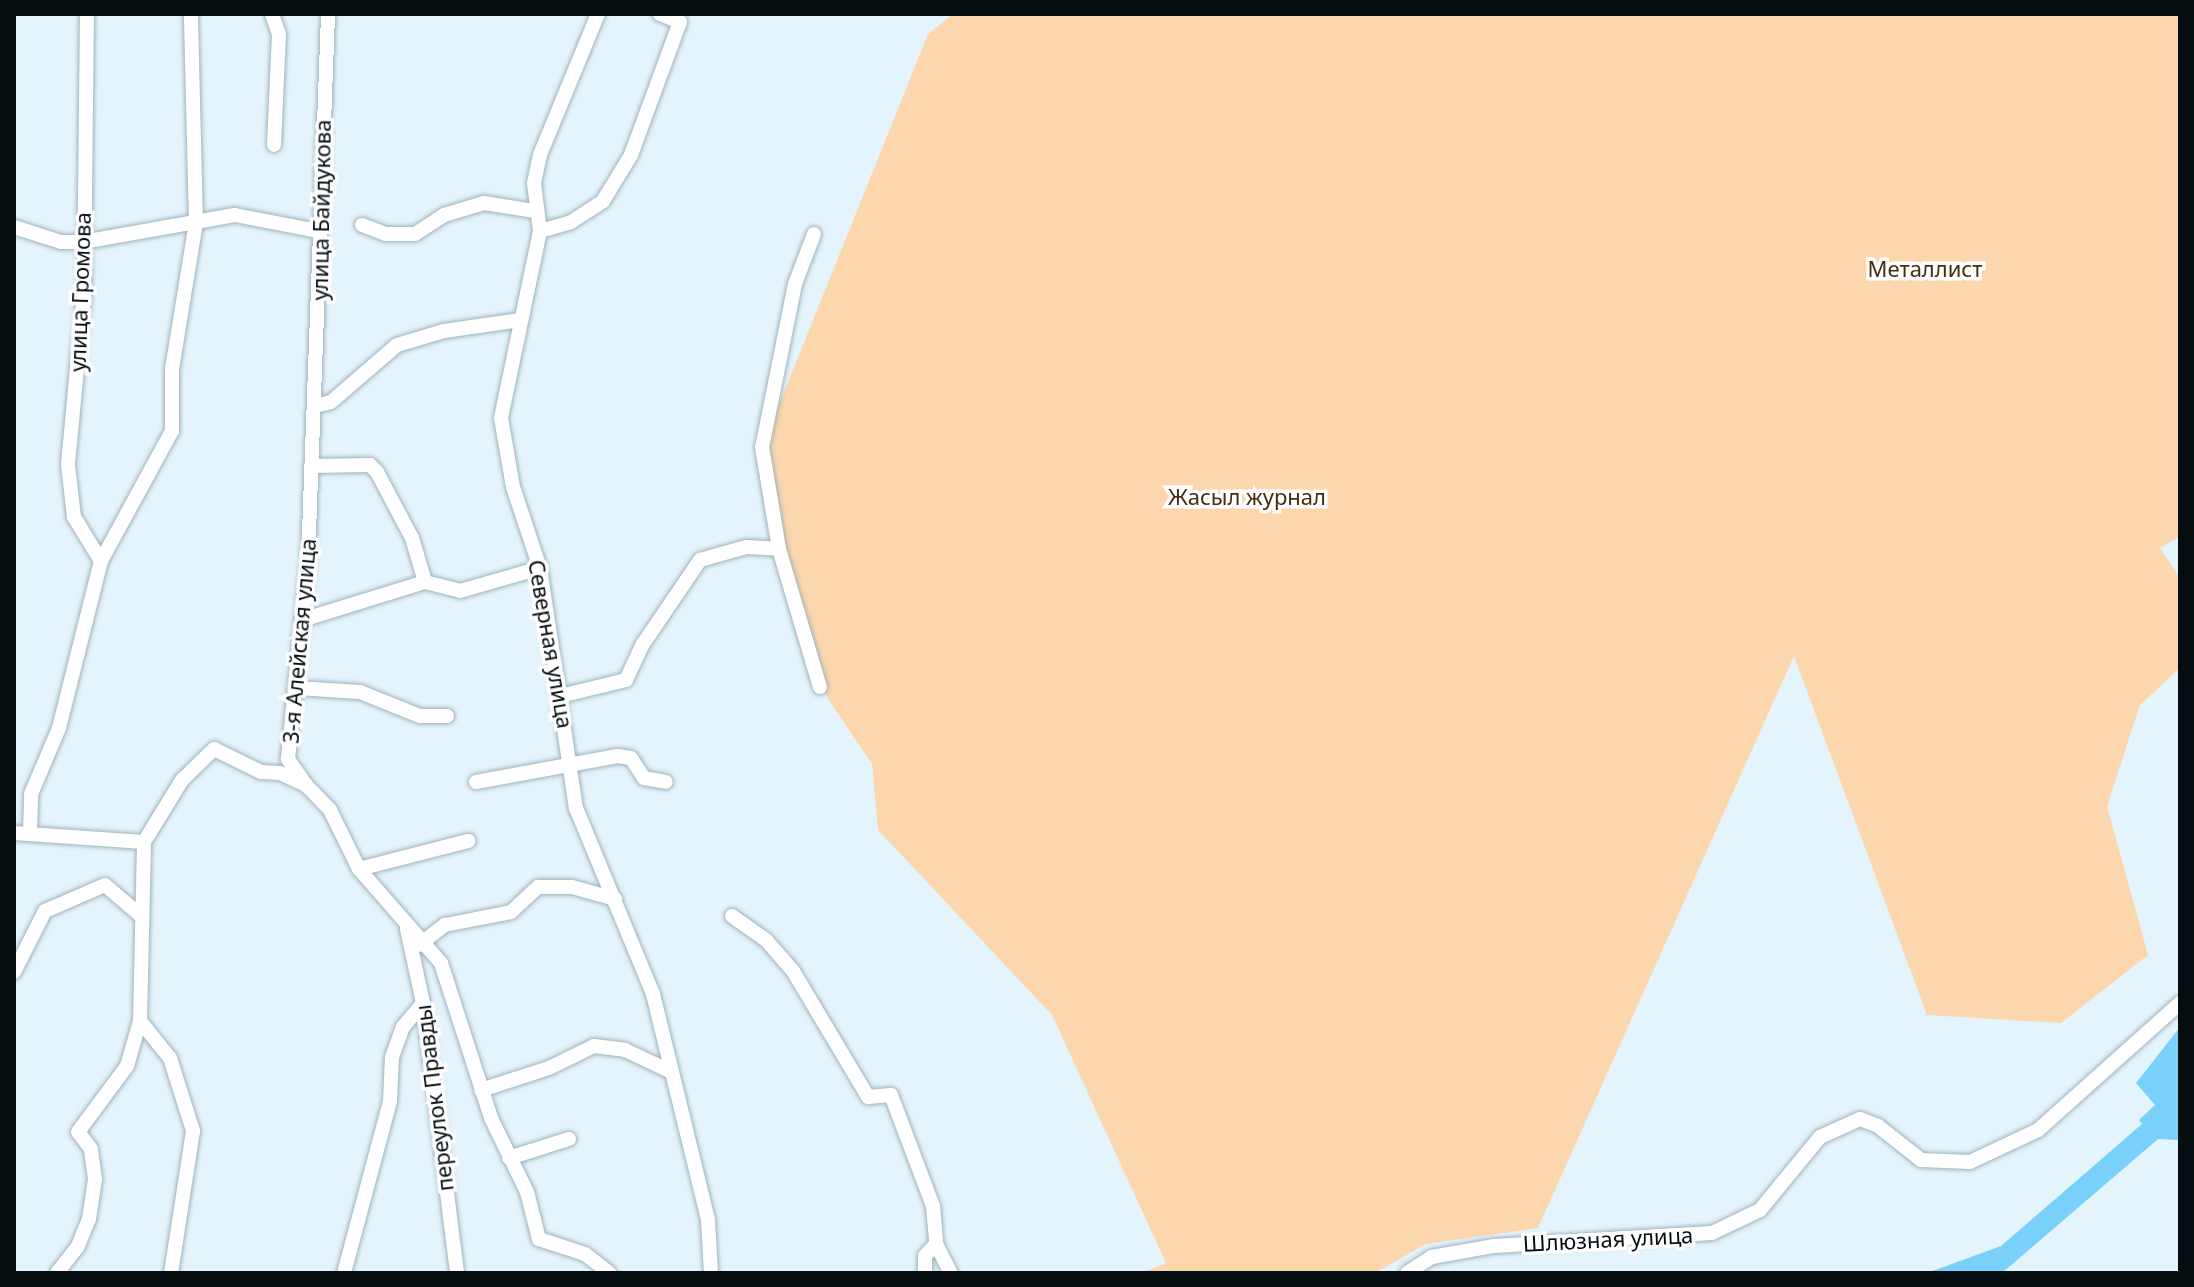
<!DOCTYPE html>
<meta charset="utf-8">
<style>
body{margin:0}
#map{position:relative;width:2194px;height:1287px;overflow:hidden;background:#e4f4fd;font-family:"Noto Sans",sans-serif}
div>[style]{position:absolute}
.green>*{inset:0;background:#fcd6ac}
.water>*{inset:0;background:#79d0f9}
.roads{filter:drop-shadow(0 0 2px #9fb3bd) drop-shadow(0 0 2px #9fb3bd)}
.minor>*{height:14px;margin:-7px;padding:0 7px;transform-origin:7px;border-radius:7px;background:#fff}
span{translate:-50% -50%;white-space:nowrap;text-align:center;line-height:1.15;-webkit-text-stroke:7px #fefefe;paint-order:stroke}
.street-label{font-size:22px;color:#060d10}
.park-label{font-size:22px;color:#452e12}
.frame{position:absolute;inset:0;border:16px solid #060d10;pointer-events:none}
</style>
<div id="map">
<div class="green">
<i style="clip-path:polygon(953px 14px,2180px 14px,2180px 536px,2160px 548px,2180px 578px,2180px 668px,2140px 705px,2107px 806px,2148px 955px,2061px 1023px,1927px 1015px,1794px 656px,1538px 1228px,1426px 1244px,1375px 1273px,1142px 1273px,1166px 1263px,1052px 1015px,878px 830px,872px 764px,820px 687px,762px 447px,928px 34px)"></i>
</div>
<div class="water">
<i style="clip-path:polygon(2180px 1027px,2180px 1140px,2158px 1139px,2002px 1273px,1927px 1273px,2001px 1246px,2142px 1124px,2139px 1120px,2155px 1105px,2136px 1083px)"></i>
</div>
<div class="roads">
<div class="minor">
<i style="left:272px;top:14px;width:21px;rotate:71deg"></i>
<i style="left:279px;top:34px;width:111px;rotate:92.6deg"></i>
<i style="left:598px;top:14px;width:152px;rotate:112.4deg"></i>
<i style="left:540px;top:155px;width:29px;rotate:102deg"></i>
<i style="left:534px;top:183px;width:48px;rotate:82.9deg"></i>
<i style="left:540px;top:231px;width:191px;rotate:101.8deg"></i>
<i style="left:501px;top:418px;width:70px;rotate:80.1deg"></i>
<i style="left:513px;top:487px;width:85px;rotate:71.6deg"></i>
<i style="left:540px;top:568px;width:243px;rotate:81.5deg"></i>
<i style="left:576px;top:808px;width:201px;rotate:67.5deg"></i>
<i style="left:653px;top:994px;width:233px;rotate:76.3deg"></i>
<i style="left:708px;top:1220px;width:53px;rotate:86.8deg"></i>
<i style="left:362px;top:225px;width:26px;rotate:21deg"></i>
<i style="left:386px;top:234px;width:29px"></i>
<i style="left:415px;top:234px;width:35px;rotate:-33deg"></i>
<i style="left:444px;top:215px;width:42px;rotate:-16.7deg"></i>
<i style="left:484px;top:203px;width:52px;rotate:8.9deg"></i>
<i style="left:14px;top:227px;width:49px;rotate:17.7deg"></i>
<i style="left:61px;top:242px;width:22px"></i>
<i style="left:83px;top:242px;width:154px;rotate:-10.1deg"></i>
<i style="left:235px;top:215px;width:85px;rotate:10.9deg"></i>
<i style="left:540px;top:231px;width:32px;rotate:-16deg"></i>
<i style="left:571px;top:222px;width:38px;rotate:-33deg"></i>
<i style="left:603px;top:201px;width:54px;rotate:-58.7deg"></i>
<i style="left:631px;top:155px;width:142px;rotate:-69.8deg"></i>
<i style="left:680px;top:22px;width:22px;rotate:-158deg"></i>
<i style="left:814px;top:234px;width:53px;rotate:110.8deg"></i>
<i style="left:795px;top:284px;width:166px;rotate:101.4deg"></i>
<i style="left:762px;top:447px;width:103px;rotate:80.5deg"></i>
<i style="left:779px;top:549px;width:144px;rotate:73.5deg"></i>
<i style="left:315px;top:406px;width:16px;rotate:-14deg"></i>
<i style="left:331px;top:402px;width:87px;rotate:-40.8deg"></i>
<i style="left:397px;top:345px;width:49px;rotate:-16.6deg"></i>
<i style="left:444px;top:331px;width:77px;rotate:-8.2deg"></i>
<i style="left:311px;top:466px;width:59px;rotate:-1deg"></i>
<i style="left:370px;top:465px;width:10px;rotate:45deg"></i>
<i style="left:377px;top:472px;width:75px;rotate:62.1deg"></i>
<i style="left:412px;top:538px;width:46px;rotate:73.5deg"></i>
<i style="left:101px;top:561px;width:148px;rotate:-61.4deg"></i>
<i style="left:172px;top:431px;width:62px;rotate:-90deg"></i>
<i style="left:172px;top:369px;width:148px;rotate:-80.7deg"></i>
<i style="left:196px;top:223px;width:209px;rotate:-91.4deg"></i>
<i style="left:302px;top:620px;width:129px;rotate:-17.2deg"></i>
<i style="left:425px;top:582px;width:36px;rotate:14deg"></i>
<i style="left:460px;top:591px;width:83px;rotate:-16deg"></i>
<i style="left:297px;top:688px;width:63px;rotate:3.6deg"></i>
<i style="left:360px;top:692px;width:65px;rotate:21.8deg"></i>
<i style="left:420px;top:716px;width:27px"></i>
<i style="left:560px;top:696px;width:68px;rotate:-13.6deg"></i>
<i style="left:626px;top:680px;width:40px;rotate:-65deg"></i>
<i style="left:643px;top:644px;width:102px;rotate:-55.8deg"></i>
<i style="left:700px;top:560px;width:48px;rotate:-15.8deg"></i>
<i style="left:746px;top:547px;width:33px;rotate:3deg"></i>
<i style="left:476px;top:782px;width:144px;rotate:-10.4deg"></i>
<i style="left:618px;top:756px;width:13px;rotate:9deg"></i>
<i style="left:631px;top:758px;width:24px;rotate:57deg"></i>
<i style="left:644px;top:778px;width:22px;rotate:10deg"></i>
<i style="left:306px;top:785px;width:35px;rotate:46deg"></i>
<i style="left:330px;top:810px;width:66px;rotate:63.8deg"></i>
<i style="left:359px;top:869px;width:125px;rotate:48.9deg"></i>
<i style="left:441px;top:963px;width:163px;rotate:72.1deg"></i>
<i style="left:491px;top:1118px;width:82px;rotate:64.1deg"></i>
<i style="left:527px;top:1192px;width:49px;rotate:75.7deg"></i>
<i style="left:539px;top:1239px;width:48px;rotate:18.1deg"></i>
<i style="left:585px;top:1254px;width:31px;rotate:38deg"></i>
<i style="left:30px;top:830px;width:36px;rotate:-88deg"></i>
<i style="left:31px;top:794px;width:72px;rotate:-67deg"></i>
<i style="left:59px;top:728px;width:172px;rotate:-75.9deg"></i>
<i style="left:101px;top:561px;width:52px;rotate:-121.5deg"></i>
<i style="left:74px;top:517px;width:53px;rotate:-96.5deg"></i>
<i style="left:68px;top:464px;width:171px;rotate:-84.6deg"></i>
<i style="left:84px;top:294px;width:280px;rotate:-89.4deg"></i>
<i style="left:14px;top:833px;width:130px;rotate:4deg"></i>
<i style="left:359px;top:869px;width:113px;rotate:-14.4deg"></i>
<i style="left:732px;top:916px;width:42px;rotate:35.2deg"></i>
<i style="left:766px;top:940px;width:41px;rotate:48.9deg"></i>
<i style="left:793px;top:971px;width:147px;rotate:59.2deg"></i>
<i style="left:868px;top:1097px;width:23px;rotate:-5deg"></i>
<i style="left:891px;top:1095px;width:119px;rotate:69.3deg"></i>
<i style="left:933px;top:1206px;width:38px;rotate:85deg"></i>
<i style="left:936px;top:1244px;width:16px;rotate:133deg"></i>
<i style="left:925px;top:1256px;width:17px;rotate:90deg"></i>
<i style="left:407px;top:929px;width:76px;rotate:77.8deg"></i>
<i style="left:423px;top:1003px;width:272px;rotate:82.8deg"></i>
<i style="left:419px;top:945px;width:33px;rotate:-38deg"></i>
<i style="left:445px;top:925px;width:67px;rotate:-11.1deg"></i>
<i style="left:511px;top:912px;width:37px;rotate:-43deg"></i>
<i style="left:538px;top:887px;width:34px"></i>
<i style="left:572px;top:887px;width:45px;rotate:15.6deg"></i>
<i style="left:14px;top:972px;width:68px;rotate:-63.1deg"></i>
<i style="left:45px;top:911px;width:65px;rotate:-23.4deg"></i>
<i style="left:105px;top:885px;width:48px;rotate:40.7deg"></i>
<i style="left:140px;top:1021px;width:48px;rotate:51deg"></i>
<i style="left:170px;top:1058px;width:77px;rotate:72.5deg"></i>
<i style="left:193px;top:1131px;width:144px;rotate:98.8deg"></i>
<i style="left:481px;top:1090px;width:71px;rotate:-17.9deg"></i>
<i style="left:549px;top:1068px;width:50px;rotate:-26.1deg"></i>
<i style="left:594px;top:1046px;width:31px;rotate:7deg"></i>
<i style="left:625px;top:1050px;width:52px;rotate:25.1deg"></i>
<i style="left:509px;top:1158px;width:63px;rotate:-17.6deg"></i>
<i style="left:936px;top:1244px;width:33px;rotate:63deg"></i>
<i style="left:57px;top:1273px;width:34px;rotate:-52deg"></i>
<i style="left:78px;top:1246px;width:29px;rotate:-68deg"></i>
<i style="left:89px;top:1219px;width:40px;rotate:-81.5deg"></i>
<i style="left:95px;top:1179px;width:30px;rotate:-98deg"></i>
<i style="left:91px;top:1149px;width:21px;rotate:-127deg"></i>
<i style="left:78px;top:1132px;width:82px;rotate:-53.4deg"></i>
<i style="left:127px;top:1066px;width:47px;rotate:-73.9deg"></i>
<i style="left:140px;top:1021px;width:179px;rotate:-88.7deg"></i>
<i style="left:144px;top:842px;width:73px;rotate:-58.5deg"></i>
<i style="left:182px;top:780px;width:45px;rotate:-44.1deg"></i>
<i style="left:214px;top:749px;width:52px;rotate:26.1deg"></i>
<i style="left:261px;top:772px;width:19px;rotate:3deg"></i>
<i style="left:280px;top:773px;width:29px;rotate:25deg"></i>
<i style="left:306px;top:785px;width:32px;rotate:-125deg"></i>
<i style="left:288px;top:759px;width:200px;rotate:-84.3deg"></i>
<i style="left:308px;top:560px;width:546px;rotate:-87.9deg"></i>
<i style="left:344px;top:1273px;width:178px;rotate:-75deg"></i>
<i style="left:390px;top:1101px;width:44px;rotate:-87.4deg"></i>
<i style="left:392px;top:1057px;width:32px;rotate:-70deg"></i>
<i style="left:403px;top:1027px;width:31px;rotate:-50deg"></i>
<i style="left:1407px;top:1273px;width:30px;rotate:-33deg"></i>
<i style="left:1432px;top:1257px;width:63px;rotate:-10.1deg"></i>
<i style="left:1494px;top:1246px;width:218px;rotate:-3.4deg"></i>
<i style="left:1712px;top:1233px;width:53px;rotate:-25.6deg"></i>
<i style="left:1760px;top:1210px;width:94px;rotate:-50.6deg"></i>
<i style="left:1820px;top:1137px;width:44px;rotate:-24.2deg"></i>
<i style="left:1860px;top:1119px;width:19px;rotate:21deg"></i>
<i style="left:1878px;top:1126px;width:55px;rotate:38.3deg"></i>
<i style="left:1921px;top:1160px;width:49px;rotate:2.3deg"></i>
<i style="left:1970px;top:1162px;width:75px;rotate:-25.2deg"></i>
<i style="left:2038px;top:1130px;width:191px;rotate:-41.8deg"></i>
</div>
</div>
<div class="street-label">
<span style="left:321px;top:210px;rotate:-89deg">улица Байдукова</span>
<span style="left:80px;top:292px;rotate:-88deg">улица Громова</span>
<span style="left:299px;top:641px;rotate:-85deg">3-я Алейская улица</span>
<span style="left:551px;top:644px;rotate:80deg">Северная улица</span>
<span style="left:434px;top:1098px;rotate:-97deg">переулок Правды</span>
<span style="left:1608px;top:1239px;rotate:-3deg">Шлюзная улица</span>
</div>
<div class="park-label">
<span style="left:1925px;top:269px">Металлист</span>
<span style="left:1247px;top:497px">Жасыл журнал</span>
</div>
<div class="frame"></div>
</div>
